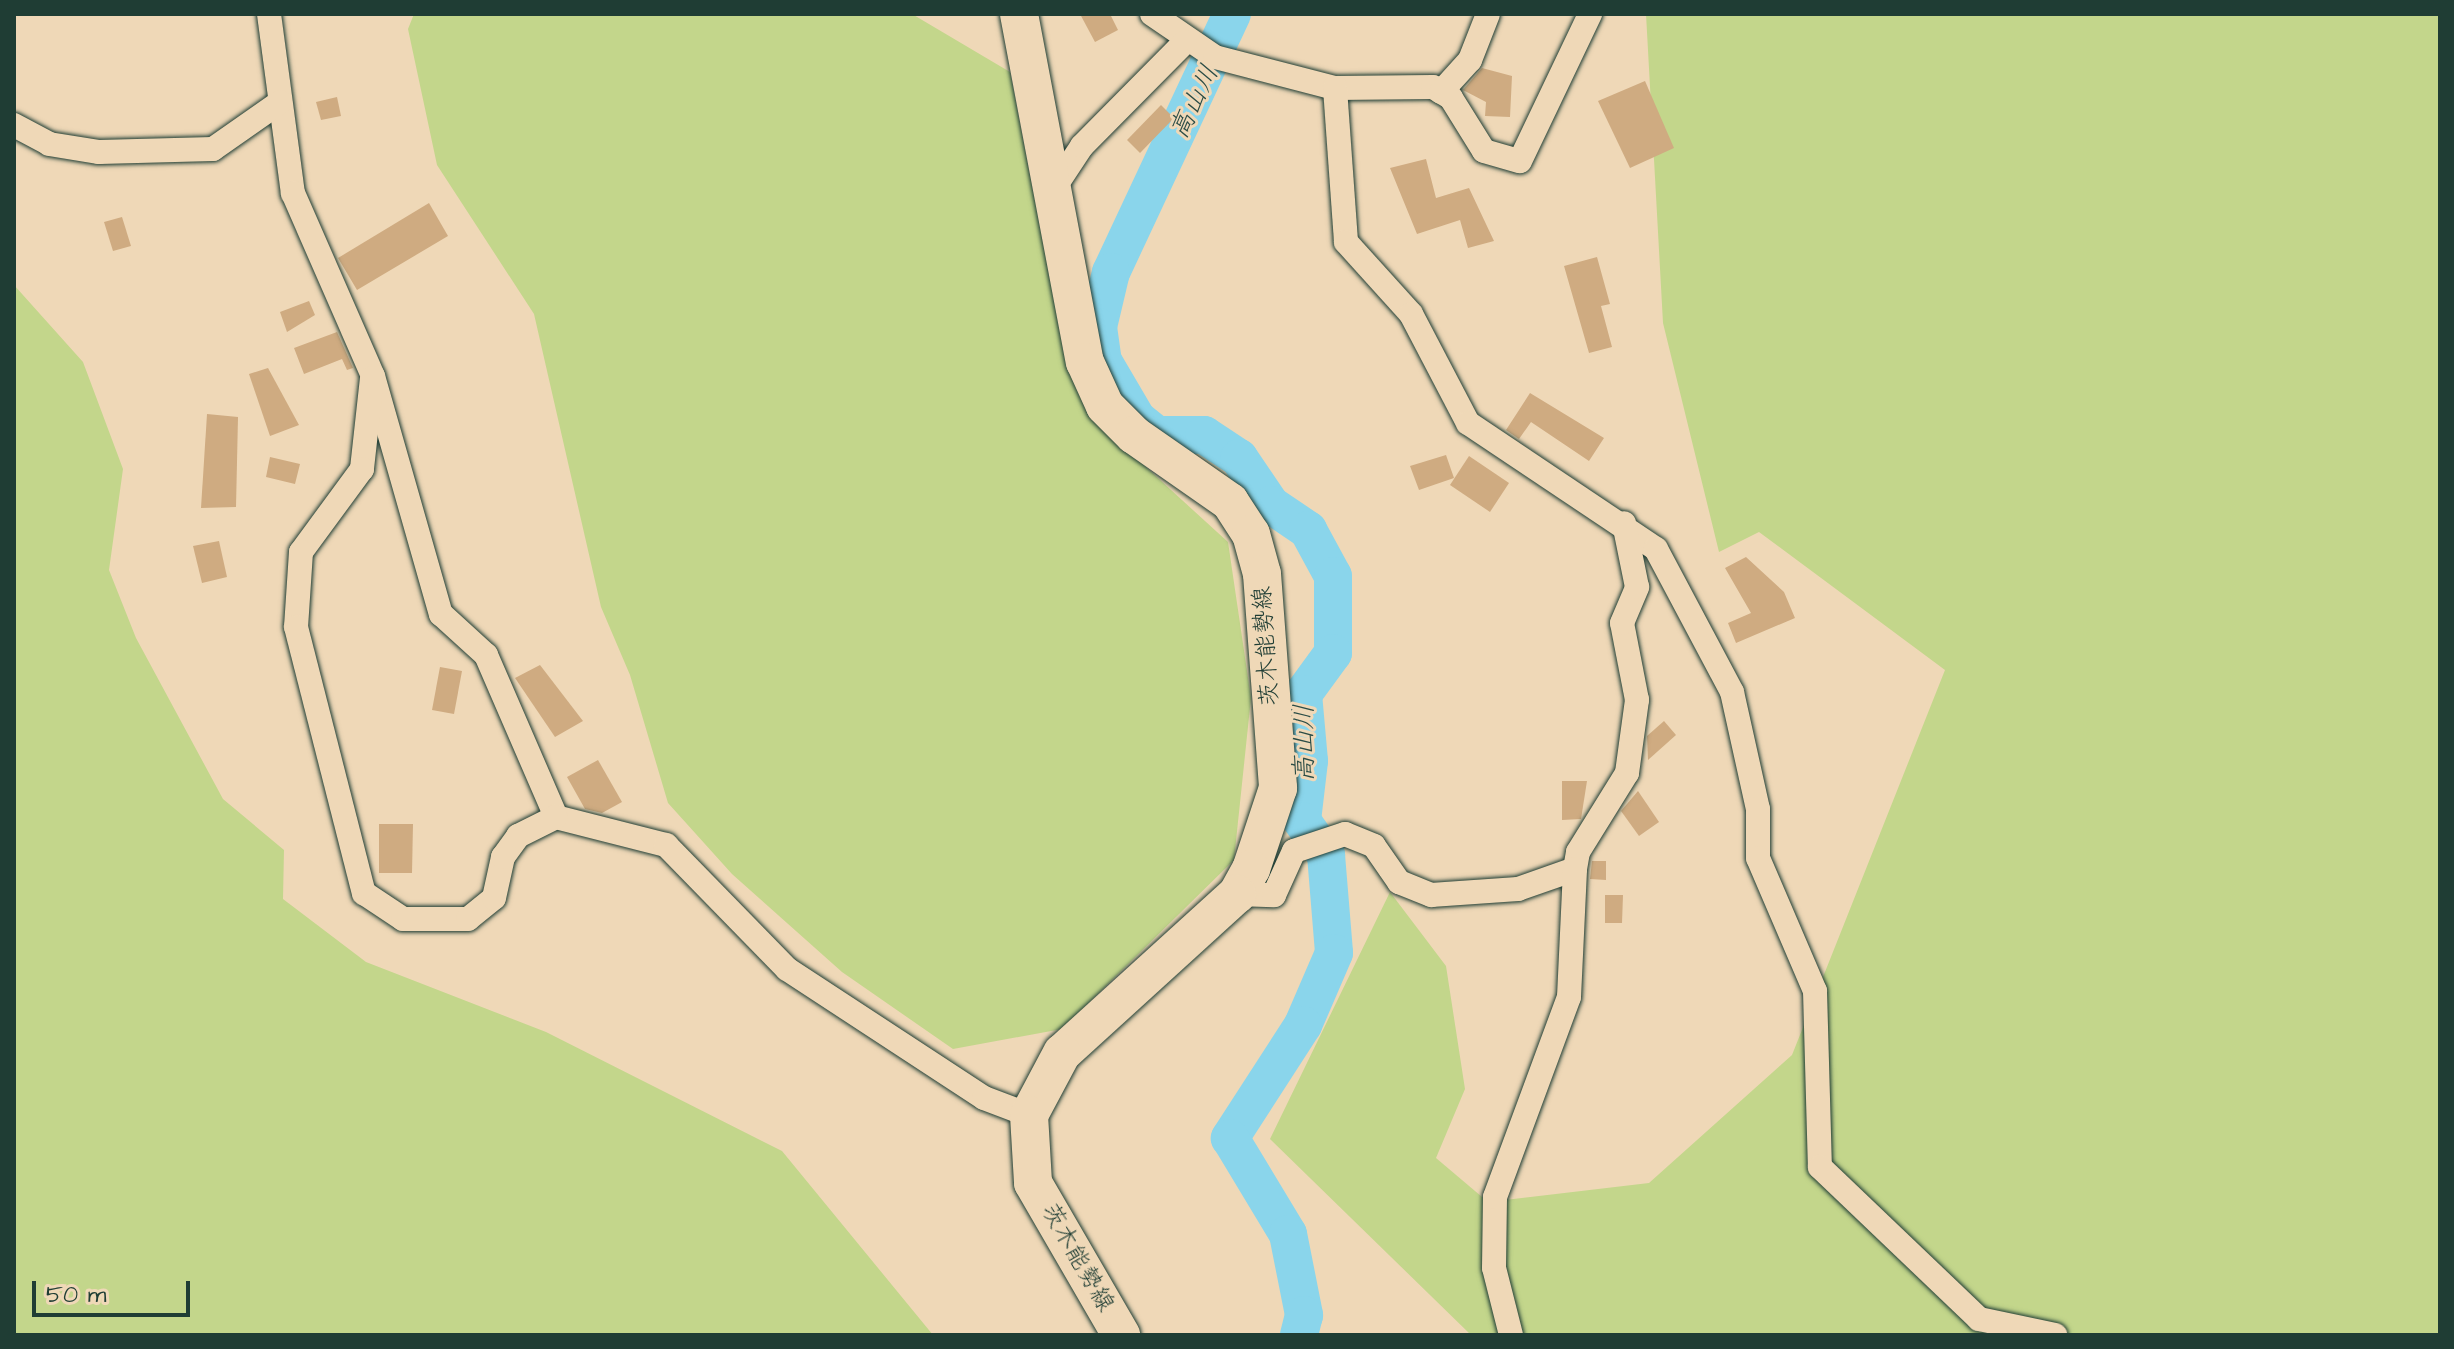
<!DOCTYPE html>
<meta charset="utf-8">
<style>
body{margin:0}
#map{position:relative;width:2454px;height:1349px;overflow:hidden;background:#efd8b7;font-family:"Architects Daughter","Klee One",sans-serif}
div>[style]{position:absolute}
.green>*{inset:0;background:#c3d68b}
.river>*{height:38px;margin:-19px;padding:0 19px;transform-origin:19px;border-radius:19px;background:#8ad5eb}
.building>*{inset:0;background:#cfab81}
.roads{filter:drop-shadow(0 0 2px #1f3d34) drop-shadow(0 0 2px #1f3d34)}
.street>*{height:24px;margin:-12px;padding:0 12px;transform-origin:12px;border-radius:12px;background:#efd8b7}
.primary>*{height:38px;margin:-19px;padding:0 19px;transform-origin:19px;border-radius:19px;background:#efd8b7}
span{translate:-50% -50%;white-space:nowrap;text-align:center;line-height:1.15;-webkit-text-stroke:6px #efd8b7;paint-order:stroke}
.street-label{font-size:24px;color:#1f3d34}
.water-label{font-size:26px;color:#2a4c46;font-style:italic}
.frame{position:absolute;inset:0;border:16px solid #1f3d34;pointer-events:none}
.scale{position:absolute;left:32px;top:1281px;width:158px;height:36px;box-sizing:border-box;border:4px solid #1f3d34;border-top:0;padding-left:10px;font-size:24px;line-height:28px;white-space:nowrap;color:#1f3d34;-webkit-text-stroke:6px #efd8b7;paint-order:stroke}
</style>
<div id="map">
<div class="green">
<i style="clip-path:polygon(414px 14px,912px 14px,1010px 72px,1045px 253px,1090px 416px,1228px 542px,1251px 698px,1234px 860px,1062px 1029px,953px 1049px,842px 972px,732px 874px,668px 803px,630px 675px,601px 607px,534px 314px,437px 165px,408px 29px)"></i>
<i style="clip-path:polygon(1646px 14px,2440px 14px,2440px 1335px,1471px 1335px,1270px 1139px,1390px 892px,1446px 966px,1465px 1089px,1436px 1158px,1488px 1202px,1649px 1183px,1792px 1055px,1945px 670px,1759px 532px,1719px 552px,1663px 323px)"></i>
<i style="clip-path:polygon(14px 285px,83px 362px,123px 469px,109px 570px,136px 638px,223px 799px,284px 850px,283px 899px,366px 962px,546px 1032px,782px 1151px,933px 1335px,14px 1335px)"></i>
</div>
<div class="river">
<i style="left:1232px;top:14px;width:285px;rotate:115.1deg"></i>
<i style="left:1111px;top:272px;width:57px;rotate:103.3deg"></i>
<i style="left:1098px;top:327px;width:34px;rotate:82deg"></i>
<i style="left:1103px;top:361px;width:67px;rotate:59.6deg"></i>
<i style="left:1137px;top:419px;width:26px;rotate:39deg"></i>
<i style="left:1157px;top:435px;width:47px"></i>
<i style="left:1204px;top:435px;width:42px;rotate:33.3deg"></i>
<i style="left:1239px;top:458px;width:57px;rotate:55.8deg"></i>
<i style="left:1271px;top:505px;width:45px;rotate:34deg"></i>
<i style="left:1308px;top:530px;width:52px;rotate:61.5deg"></i>
<i style="left:1333px;top:576px;width:77px;rotate:90deg"></i>
<i style="left:1333px;top:653px;width:51px;rotate:126.2deg"></i>
<i style="left:1303px;top:694px;width:67px;rotate:84.9deg"></i>
<i style="left:1309px;top:761px;width:60px;rotate:96.7deg"></i>
<i style="left:1302px;top:821px;width:42px;rotate:54.8deg"></i>
<i style="left:1326px;top:855px;width:98px;rotate:85.3deg"></i>
<i style="left:1334px;top:953px;width:78px;rotate:113.3deg"></i>
<i style="left:1303px;top:1025px;width:135px;rotate:122.9deg"></i>
<i style="left:1230px;top:1138px;width:112px;rotate:58.9deg"></i>
<i style="left:1288px;top:1234px;width:83px;rotate:78.8deg"></i>
<i style="left:1304px;top:1315px;width:21px;rotate:104deg"></i>
</div>
<div class="building">
<i style="clip-path:polygon(1080px 14px,1110px 14px,1118px 30px,1095px 42px)"></i>
<i style="clip-path:polygon(1482px 68px,1512px 76px,1510px 117px,1485px 116px,1486px 102px,1463px 90px)"></i>
<i style="clip-path:polygon(1645px 81px,1674px 148px,1630px 168px,1598px 101px)"></i>
<i style="clip-path:polygon(337px 97px,341px 116px,321px 120px,316px 102px)"></i>
<i style="clip-path:polygon(1161px 105px,1174px 118px,1140px 153px,1127px 140px)"></i>
<i style="clip-path:polygon(1426px 159px,1436px 198px,1469px 188px,1494px 241px,1468px 248px,1460px 220px,1417px 234px,1390px 168px)"></i>
<i style="clip-path:polygon(429px 203px,448px 236px,357px 290px,338px 258px)"></i>
<i style="clip-path:polygon(122px 217px,131px 246px,113px 251px,104px 222px)"></i>
<i style="clip-path:polygon(1597px 257px,1610px 304px,1601px 306px,1612px 347px,1589px 353px,1564px 266px)"></i>
<i style="clip-path:polygon(309px 301px,315px 315px,287px 332px,280px 312px)"></i>
<i style="clip-path:polygon(337px 332px,353px 368px,347px 370px,342px 359px,304px 374px,294px 348px)"></i>
<i style="clip-path:polygon(268px 368px,299px 425px,270px 436px,249px 374px)"></i>
<i style="clip-path:polygon(1530px 393px,1604px 438px,1589px 461px,1531px 422px,1519px 439px,1506px 430px)"></i>
<i style="clip-path:polygon(207px 414px,238px 417px,236px 507px,201px 508px)"></i>
<i style="clip-path:polygon(1446px 455px,1454px 478px,1419px 490px,1410px 466px)"></i>
<i style="clip-path:polygon(1469px 456px,1509px 483px,1490px 512px,1450px 485px)"></i>
<i style="clip-path:polygon(270px 457px,300px 464px,295px 484px,266px 477px)"></i>
<i style="clip-path:polygon(219px 541px,227px 577px,202px 583px,193px 546px)"></i>
<i style="clip-path:polygon(1746px 557px,1784px 592px,1795px 618px,1736px 643px,1728px 623px,1751px 613px,1725px 568px)"></i>
<i style="clip-path:polygon(540px 665px,583px 721px,555px 737px,515px 678px)"></i>
<i style="clip-path:polygon(440px 667px,462px 671px,454px 714px,432px 710px)"></i>
<i style="clip-path:polygon(1664px 721px,1676px 735px,1648px 760px,1647px 736px)"></i>
<i style="clip-path:polygon(598px 760px,622px 802px,602px 813px,585px 809px,567px 777px)"></i>
<i style="clip-path:polygon(1562px 781px,1587px 781px,1581px 819px,1562px 820px)"></i>
<i style="clip-path:polygon(1638px 791px,1659px 822px,1639px 836px,1621px 811px)"></i>
<i style="clip-path:polygon(379px 824px,413px 824px,412px 873px,379px 873px)"></i>
<i style="clip-path:polygon(1592px 861px,1606px 861px,1606px 880px,1590px 879px)"></i>
<i style="clip-path:polygon(1605px 895px,1623px 895px,1622px 923px,1605px 923px)"></i>
</div>
<div class="roads">
<div class="street">
<i style="left:269px;top:14px;width:181px;rotate:82.4deg"></i>
<i style="left:293px;top:193px;width:200px;rotate:66.4deg"></i>
<i style="left:373px;top:376px;width:248px;rotate:74.1deg"></i>
<i style="left:441px;top:614px;width:61px;rotate:42.3deg"></i>
<i style="left:486px;top:655px;width:176px;rotate:66.6deg"></i>
<i style="left:556px;top:817px;width:114px;rotate:14.3deg"></i>
<i style="left:666px;top:845px;width:173px;rotate:45.7deg"></i>
<i style="left:787px;top:969px;width:235px;rotate:33.2deg"></i>
<i style="left:984px;top:1098px;width:48px;rotate:20.7deg"></i>
<i style="left:1152px;top:14px;width:76px;rotate:34.3deg"></i>
<i style="left:1215px;top:57px;width:124px;rotate:14.5deg"></i>
<i style="left:1335px;top:88px;width:98px;rotate:-0.6deg"></i>
<i style="left:1433px;top:87px;width:21px;rotate:31deg"></i>
<i style="left:1451px;top:98px;width:62px;rotate:58.1deg"></i>
<i style="left:1484px;top:151px;width:37px;rotate:16deg"></i>
<i style="left:1520px;top:161px;width:163px;rotate:-64.5deg"></i>
<i style="left:1335px;top:88px;width:154px;rotate:85.9deg"></i>
<i style="left:1346px;top:242px;width:97px;rotate:47.9deg"></i>
<i style="left:1411px;top:314px;width:123px;rotate:62.4deg"></i>
<i style="left:1468px;top:423px;width:226px;rotate:33.8deg"></i>
<i style="left:1656px;top:549px;width:162px;rotate:62deg"></i>
<i style="left:1732px;top:692px;width:120px;rotate:77.5deg"></i>
<i style="left:1758px;top:809px;width:49px;rotate:90deg"></i>
<i style="left:1758px;top:858px;width:145px;rotate:66.8deg"></i>
<i style="left:1815px;top:991px;width:176px;rotate:88.4deg"></i>
<i style="left:1820px;top:1167px;width:220px;rotate:43.7deg"></i>
<i style="left:1979px;top:1319px;width:78px;rotate:11.9deg"></i>
<i style="left:1441px;top:92px;width:43px;rotate:-47.8deg"></i>
<i style="left:1470px;top:60px;width:49px;rotate:-68.6deg"></i>
<i style="left:14px;top:125px;width:40px;rotate:28deg"></i>
<i style="left:49px;top:144px;width:51px;rotate:9.1deg"></i>
<i style="left:99px;top:152px;width:114px;rotate:-1.5deg"></i>
<i style="left:213px;top:149px;width:82px;rotate:-35deg"></i>
<i style="left:1051px;top:193px;width:56px;rotate:-56.6deg"></i>
<i style="left:1082px;top:146px;width:146px;rotate:-45.3deg"></i>
<i style="left:372px;top:378px;width:92px;rotate:96.3deg"></i>
<i style="left:362px;top:469px;width:103px;rotate:126.3deg"></i>
<i style="left:301px;top:552px;width:75px;rotate:93.8deg"></i>
<i style="left:296px;top:627px;width:275px;rotate:75.7deg"></i>
<i style="left:364px;top:893px;width:47px;rotate:33.7deg"></i>
<i style="left:403px;top:919px;width:65px"></i>
<i style="left:468px;top:919px;width:33px;rotate:-39deg"></i>
<i style="left:494px;top:898px;width:42px;rotate:-77.6deg"></i>
<i style="left:503px;top:857px;width:26px;rotate:-54deg"></i>
<i style="left:518px;top:836px;width:42px;rotate:-26.6deg"></i>
<i style="left:1237px;top:894px;width:37px;rotate:2deg"></i>
<i style="left:1274px;top:895px;width:48px;rotate:-65.6deg"></i>
<i style="left:1294px;top:851px;width:54px;rotate:-18.4deg"></i>
<i style="left:1345px;top:834px;width:31px;rotate:22deg"></i>
<i style="left:1374px;top:846px;width:44px;rotate:55.2deg"></i>
<i style="left:1399px;top:882px;width:35px;rotate:22deg"></i>
<i style="left:1431px;top:895px;width:87px;rotate:-3.9deg"></i>
<i style="left:1518px;top:889px;width:60px;rotate:-19.3deg"></i>
<i style="left:1575px;top:869px;width:17px;rotate:-80deg"></i>
<i style="left:1578px;top:852px;width:93px;rotate:-58.2deg"></i>
<i style="left:1627px;top:773px;width:74px;rotate:-82.2deg"></i>
<i style="left:1637px;top:700px;width:78px;rotate:-101deg"></i>
<i style="left:1622px;top:623px;width:39px;rotate:-67deg"></i>
<i style="left:1637px;top:587px;width:65px;rotate:-101.5deg"></i>
<i style="left:1511px;top:1335px;width:69px;rotate:-104.2deg"></i>
<i style="left:1494px;top:1268px;width:71px;rotate:-89.2deg"></i>
<i style="left:1495px;top:1197px;width:213px;rotate:-69.7deg"></i>
<i style="left:1569px;top:997px;width:128px;rotate:-87.3deg"></i>
</div>
<div class="primary">
<i style="left:1019px;top:14px;width:354px;rotate:79.3deg"></i>
<i style="left:1085px;top:362px;width:48px;rotate:65.6deg"></i>
<i style="left:1105px;top:406px;width:41px;rotate:45deg"></i>
<i style="left:1134px;top:435px;width:117px;rotate:34.9deg"></i>
<i style="left:1230px;top:502px;width:38px;rotate:57deg"></i>
<i style="left:1251px;top:534px;width:41px;rotate:74.6deg"></i>
<i style="left:1262px;top:574px;width:215px;rotate:85.7deg"></i>
<i style="left:1278px;top:788px;width:85px;rotate:108.4deg"></i>
<i style="left:1251px;top:869px;width:29px;rotate:119deg"></i>
<i style="left:1237px;top:894px;width:236px;rotate:137.7deg"></i>
<i style="left:1062px;top:1053px;width:70px;rotate:118deg"></i>
<i style="left:1029px;top:1115px;width:68px;rotate:86.6deg"></i>
<i style="left:1033px;top:1183px;width:176px;rotate:59.9deg"></i>
</div>
</div>
<div class="street-label">
<span style="left:1267px;top:646px;rotate:-94deg">茨木能勢線</span>
<span style="left:1077px;top:1258px;rotate:60deg">茨木能勢線</span>
</div>
<div class="water-label">
<span style="left:1195px;top:102px;rotate:-64deg">高山川</span>
<span style="left:1305px;top:743px;rotate:-90deg">高山川</span>
</div>
<div class="frame"></div>
<div class="scale">50 m</div>
</div>
